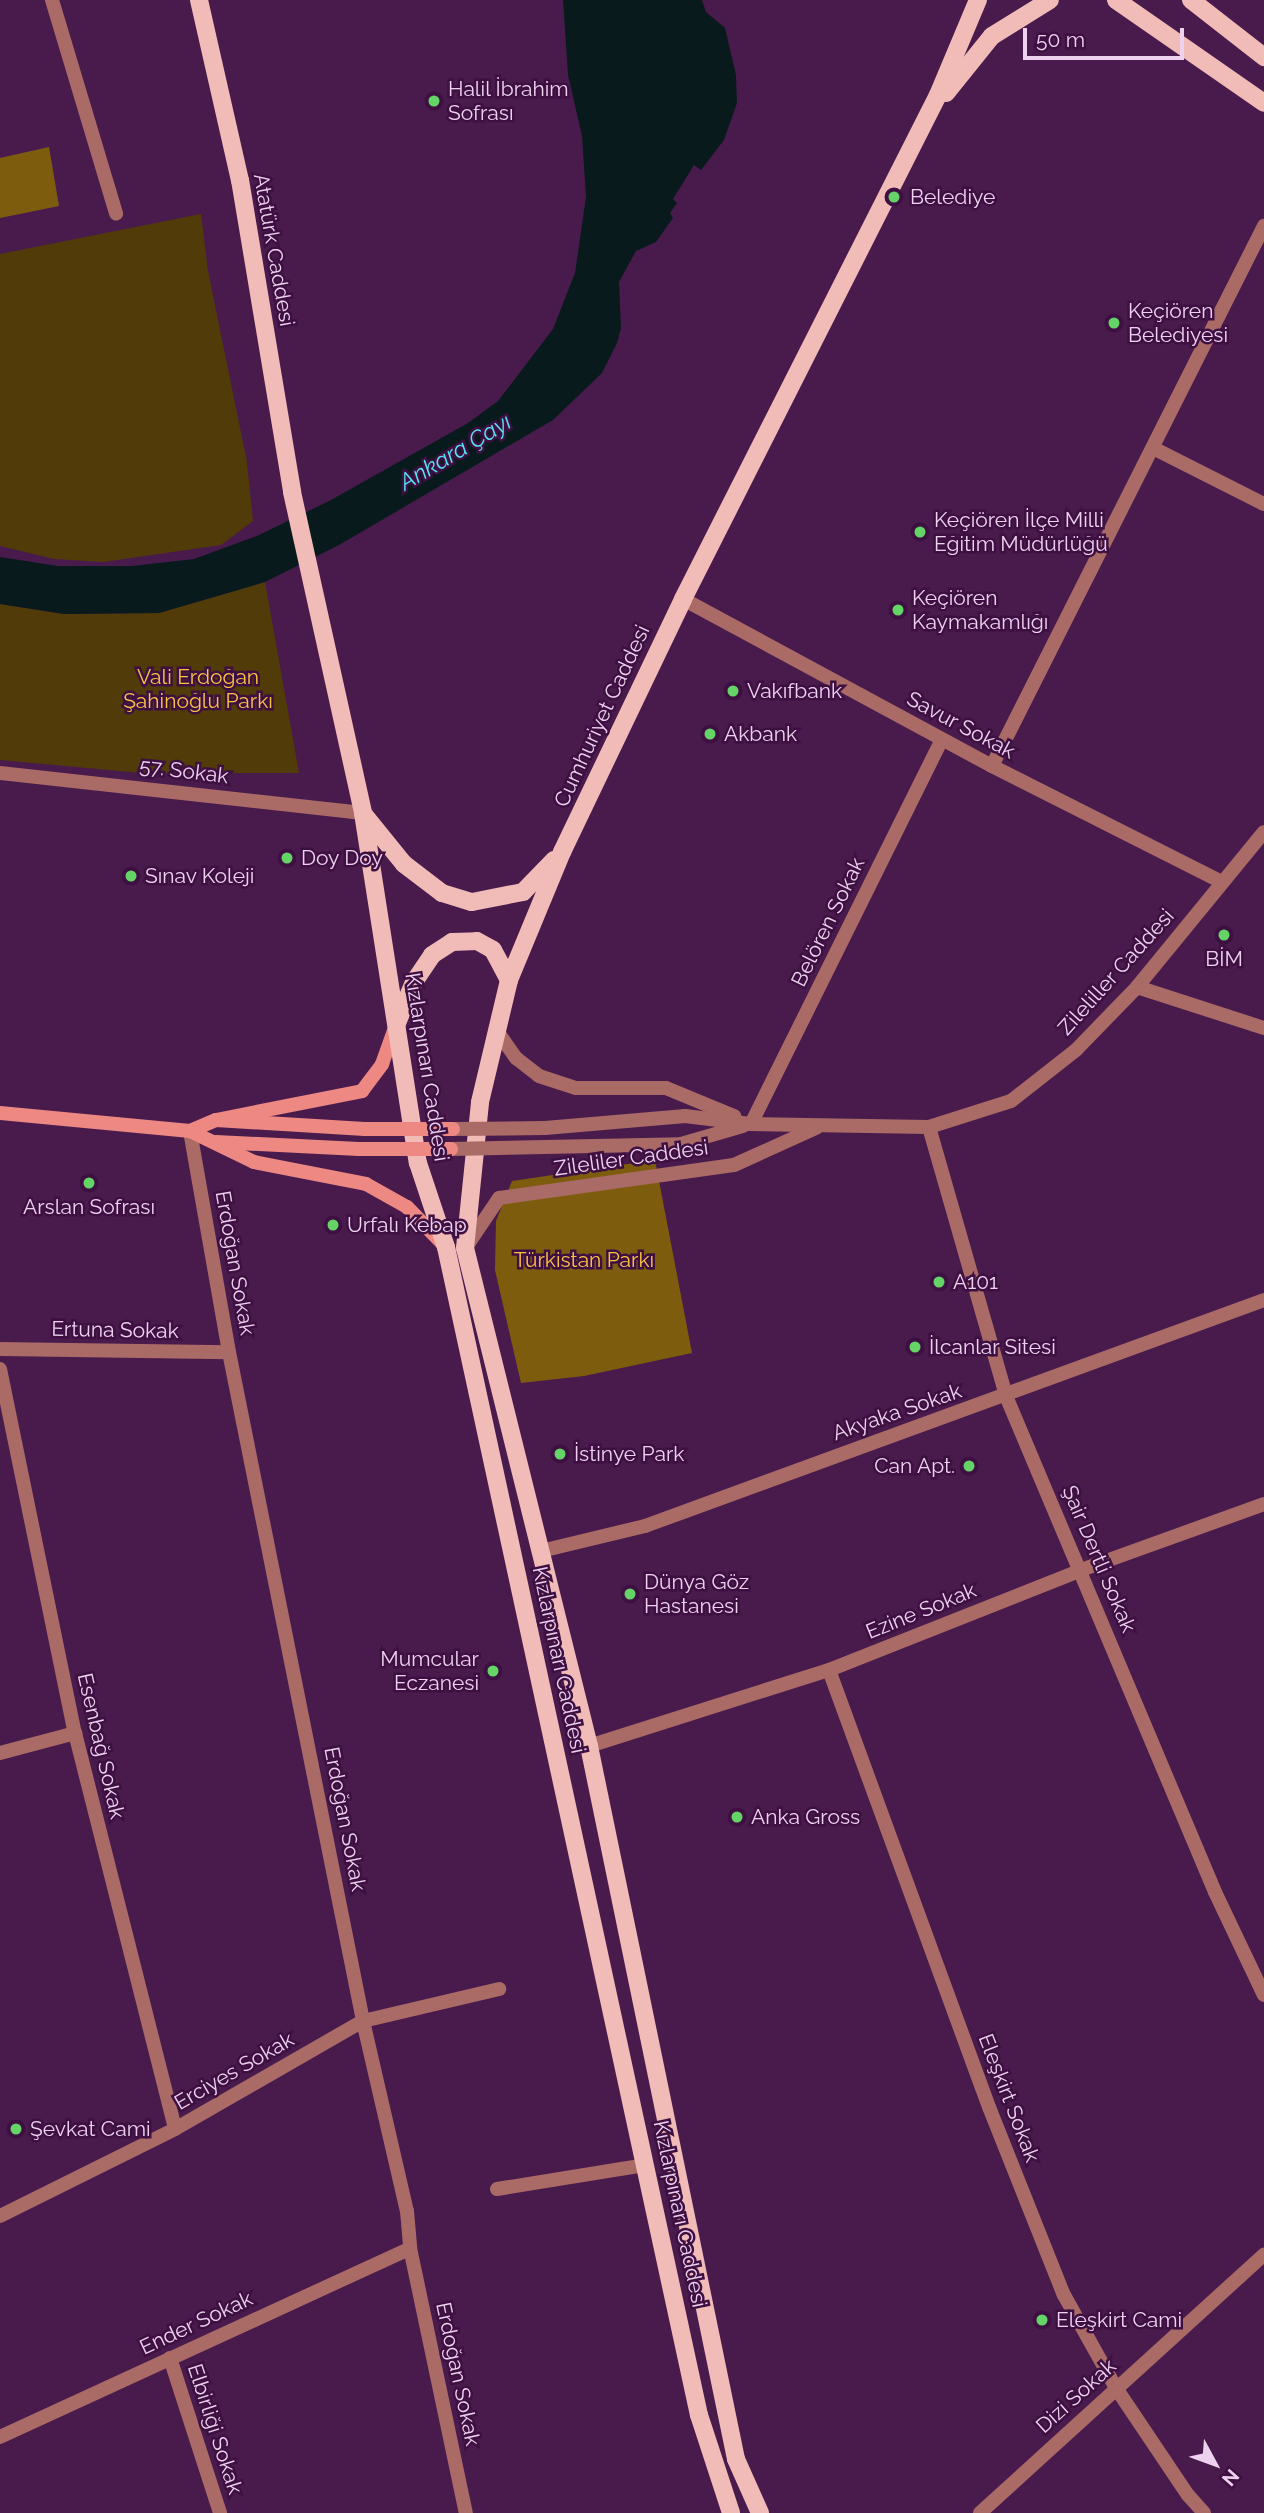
<!DOCTYPE html>
<meta charset="utf-8">
<style>
body{margin:0}
#map{position:relative;width:1264px;height:2513px;overflow:hidden;background:#491b4d;font-family:Raleway,sans-serif}
div>[style]{position:absolute}
.green>*{inset:0;background:#503b09}
.forest>*{inset:0;background:#7d5d0d}
.water>*{inset:0;background:#081a1c}
.minor>*{height:14px;margin:-7px;padding:0 7px;transform-origin:7px;border-radius:7px;background:#aa6a66}
.secondary>*{height:14px;margin:-7px;padding:0 7px;transform-origin:7px;border-radius:7px;background:#ed8883}
.primary>*{height:18px;margin:-9px;padding:0 9px;transform-origin:9px;border-radius:9px;background:#f1bbb7}
.minor-bridge>*{height:14px;margin:-7px;padding:0 7px;transform-origin:7px;border-radius:7px;background:#aa6a66}
.secondary-bridge>*{height:14px;margin:-7px;padding:0 7px;transform-origin:7px;border-radius:7px;background:#ed8883}
.dots>*{width:19px;height:19px;translate:-50% -50%;box-sizing:border-box;border:4px solid #3e1042;border-radius:50%}
span{translate:-50% -50%;white-space:nowrap;text-align:center;line-height:1.15;-webkit-text-stroke:5px #3e1042;paint-order:stroke}
.poi-label{font-size:21px;color:#edd1ef}
.left{translate:0 -50%;text-align:left}
.right{translate:-100% -50%;text-align:right}
.street-label{font-size:21px;color:#edd1ef}
.park-label{font-size:21px;color:#fac241}
.water-label{font-size:23px;color:#55e4f2;font-style:italic}
.north{position:absolute;left:1180px;top:2429px;width:70px;height:70px;-webkit-text-stroke:5px #3e1042;paint-order:stroke;rotate:131deg;font-size:19px;font-weight:700;line-height:28px;text-align:center;color:#edd1ef}
.north::after{content:'';display:block;margin:auto;width:24px;height:32px;background:#edd1ef;clip-path:polygon(50% 0,100% 100%,50% 72%,0 100%)}
.scale{position:absolute;left:1023px;top:28px;width:161px;height:32px;box-sizing:border-box;border:4px solid #edd1ef;border-top:0;padding-left:9px;font-size:21px;line-height:24px;white-space:nowrap;color:#edd1ef;-webkit-text-stroke:5px #3e1042;paint-order:stroke}
</style>
<div id="map">
<div class="green">
<i style="clip-path:polygon(201px 214px,208px 271px,247px 462px,253px 521px,221px 545px,103px 562px,54px 559px,0 546px,0 254px)"></i>
<i style="clip-path:polygon(265px 582px,299px 773px,141px 773px,0 760px,0 604px,64px 614px,159px 613px)"></i>
</div>
<div class="forest">
<i style="clip-path:polygon(49px 147px,59px 206px,0 218px,0 158px)"></i>
<i style="clip-path:polygon(655px 1160px,692px 1353px,584px 1376px,521px 1383px,495px 1270px,496px 1221px,512px 1181px)"></i>
</div>
<div class="water">
<i style="clip-path:polygon(563px 0,702px 0,706px 12px,725px 28px,736px 75px,737px 103px,724px 140px,701px 170px,694px 165px,673px 199px,677px 203px,670px 213px,673px 218px,656px 242px,636px 251px,619px 282px,621px 328px,617px 343px,602px 373px,553px 420px,339px 545px,265px 582px,159px 613px,64px 614px,0 604px,0 557px,58px 566px,132px 566px,194px 559px,257px 536px,331px 500px,468px 423px,498px 401px,553px 329px,575px 273px,586px 197px,582px 136px,568px 75px)"></i>
</div>
<div class="minor">
<i style="left:52px;top:0;width:223px;rotate:73.3deg"></i>
<i style="left:1153px;top:448px;width:124px;rotate:26.8deg"></i>
<i style="left:683px;top:599px;width:351px;rotate:28.4deg"></i>
<i style="left:992px;top:766px;width:258px;rotate:26.8deg"></i>
<i style="left:992px;top:766px;width:605px;rotate:-63.27deg"></i>
<i style="left:0;top:773px;width:365px;rotate:6.3deg"></i>
<i style="left:1137px;top:987px;width:133px;rotate:17.9deg"></i>
<i style="left:497px;top:1031px;width:33px;rotate:55deg"></i>
<i style="left:516px;top:1058px;width:29px;rotate:38deg"></i>
<i style="left:539px;top:1076px;width:39px;rotate:18deg"></i>
<i style="left:576px;top:1088px;width:90px"></i>
<i style="left:666px;top:1088px;width:74px;rotate:22.4deg"></i>
<i style="left:685px;top:1116px;width:66px;rotate:6.9deg"></i>
<i style="left:751px;top:1124px;width:178px;rotate:1deg"></i>
<i style="left:929px;top:1127px;width:86px;rotate:-17.6deg"></i>
<i style="left:1011px;top:1101px;width:83px;rotate:-38.1deg"></i>
<i style="left:1076px;top:1050px;width:88px;rotate:-45.9deg"></i>
<i style="left:1137px;top:987px;width:200px;rotate:-50.7deg"></i>
<i style="left:751px;top:1124px;width:429px;rotate:-63.6deg"></i>
<i style="left:929px;top:1127px;width:280px;rotate:74deg"></i>
<i style="left:1006px;top:1396px;width:538px;rotate:67.15deg"></i>
<i style="left:1215px;top:1892px;width:114px;rotate:64.6deg"></i>
<i style="left:190px;top:1131px;width:224px;rotate:80deg"></i>
<i style="left:229px;top:1352px;width:682px;rotate:78.67deg"></i>
<i style="left:363px;top:2021px;width:195px;rotate:77deg"></i>
<i style="left:407px;top:2211px;width:37px;rotate:85deg"></i>
<i style="left:410px;top:2248px;width:271px;rotate:78.1deg"></i>
<i style="left:681px;top:1144px;width:65px;rotate:-16.2deg"></i>
<i style="left:466px;top:1247px;width:59px;rotate:-56deg"></i>
<i style="left:499px;top:1198px;width:237px;rotate:-8deg"></i>
<i style="left:734px;top:1165px;width:90px;rotate:-24.3deg"></i>
<i style="left:0;top:1349px;width:229px;rotate:0.8deg"></i>
<i style="left:0;top:1369px;width:372px;rotate:78.4deg"></i>
<i style="left:75px;top:1733px;width:408px;rotate:75.8deg"></i>
<i style="left:541px;top:1551px;width:107px;rotate:-13.5deg"></i>
<i style="left:645px;top:1526px;width:659px;rotate:-20.06deg"></i>
<i style="left:829px;top:1670px;width:465px;rotate:69.9deg"></i>
<i style="left:989px;top:2107px;width:202px;rotate:68.3deg"></i>
<i style="left:1064px;top:2295px;width:107px;rotate:60.8deg"></i>
<i style="left:1116px;top:2388px;width:129px;rotate:56.1deg"></i>
<i style="left:1188px;top:2495px;width:24px;rotate:48deg"></i>
<i style="left:589px;top:1746px;width:252px;rotate:-17.6deg"></i>
<i style="left:829px;top:1670px;width:271px;rotate:-21.6deg"></i>
<i style="left:1081px;top:1570px;width:195px;rotate:-19.8deg"></i>
<i style="left:0;top:1753px;width:78px;rotate:-14.9deg"></i>
<i style="left:497px;top:2189px;width:151px;rotate:-9.2deg"></i>
<i style="left:0;top:2216px;width:195px;rotate:-26.4deg"></i>
<i style="left:175px;top:2129px;width:217px;rotate:-29.9deg"></i>
<i style="left:363px;top:2021px;width:140px;rotate:-13.2deg"></i>
<i style="left:170px;top:2358px;width:163px;rotate:72.1deg"></i>
<i style="left:0;top:2437px;width:451px;rotate:-24.7deg"></i>
<i style="left:980px;top:2513px;width:384px;rotate:-42.3deg"></i>
</div>
<div class="secondary">
<i style="left:0;top:1113px;width:191px;rotate:5.4deg"></i>
<i style="left:190px;top:1131px;width:28px;rotate:-23deg"></i>
<i style="left:216px;top:1120px;width:149px;rotate:-11.2deg"></i>
<i style="left:362px;top:1091px;width:34px;rotate:-53deg"></i>
<i style="left:382px;top:1064px;width:41px;rotate:-70.3deg"></i>
<i style="left:190px;top:1131px;width:71px;rotate:25.8deg"></i>
<i style="left:254px;top:1162px;width:114px;rotate:11.1deg"></i>
<i style="left:366px;top:1184px;width:47px;rotate:29.3deg"></i>
<i style="left:407px;top:1207px;width:53px;rotate:45.8deg"></i>
</div>
<div class="primary">
<i style="left:199px;top:0;width:185px;rotate:77.2deg"></i>
<i style="left:240px;top:180px;width:316px;rotate:80.5deg"></i>
<i style="left:292px;top:492px;width:329px;rotate:77.5deg"></i>
<i style="left:363px;top:813px;width:354px;rotate:81.1deg"></i>
<i style="left:418px;top:1163px;width:89px;rotate:71.6deg"></i>
<i style="left:446px;top:1247px;width:1195px;rotate:77.78deg"></i>
<i style="left:699px;top:2415px;width:103px;rotate:71.9deg"></i>
<i style="left:1116px;top:0;width:180px;rotate:34.8deg"></i>
<i style="left:1191px;top:0;width:93px;rotate:38deg"></i>
<i style="left:946px;top:93px;width:73px;rotate:-51.1deg"></i>
<i style="left:992px;top:36px;width:68px;rotate:-31.8deg"></i>
<i style="left:365px;top:816px;width:62px;rotate:50.9deg"></i>
<i style="left:404px;top:864px;width:48px;rotate:37.3deg"></i>
<i style="left:442px;top:893px;width:31px;rotate:17deg"></i>
<i style="left:472px;top:902px;width:52px;rotate:-11.1deg"></i>
<i style="left:523px;top:892px;width:45px;rotate:-45.9deg"></i>
<i style="left:397px;top:1023px;width:44px;rotate:-67.5deg"></i>
<i style="left:414px;top:982px;width:32px;rotate:-56deg"></i>
<i style="left:432px;top:955px;width:24px;rotate:-33deg"></i>
<i style="left:452px;top:942px;width:25px;rotate:-2deg"></i>
<i style="left:477px;top:941px;width:18px;rotate:29deg"></i>
<i style="left:493px;top:950px;width:34px;rotate:62deg"></i>
<i style="left:760px;top:2513px;width:59px;rotate:-114deg"></i>
<i style="left:736px;top:2459px;width:728px;rotate:-101.65deg"></i>
<i style="left:589px;top:1746px;width:513px;rotate:-103.98deg"></i>
<i style="left:465px;top:1248px;width:147px;rotate:-84.1deg"></i>
<i style="left:480px;top:1102px;width:125px;rotate:-76.6deg"></i>
<i style="left:509px;top:980px;width:139px;rotate:-67.5deg"></i>
<i style="left:562px;top:852px;width:280px;rotate:-64.4deg"></i>
<i style="left:683px;top:599px;width:565px;rotate:-63.16deg"></i>
<i style="left:938px;top:95px;width:103px;rotate:-67.2deg"></i>
</div>
<div class="minor-bridge">
<i style="left:453px;top:1129px;width:92px;rotate:-0.6deg"></i>
<i style="left:545px;top:1128px;width:141px;rotate:-4.9deg"></i>
<i style="left:451px;top:1149px;width:230px;rotate:-1.2deg"></i>
</div>
<div class="secondary-bridge">
<i style="left:216px;top:1120px;width:149px;rotate:3.5deg"></i>
<i style="left:365px;top:1129px;width:88px"></i>
<i style="left:216px;top:1142px;width:143px;rotate:2.8deg"></i>
<i style="left:359px;top:1149px;width:92px"></i>
</div>
<div class="dots">
<i style="left:434px;top:101px;background:#65d467"></i>
<i style="left:894px;top:197px;background:#65d467"></i>
<i style="left:1114px;top:323px;background:#65d467"></i>
<i style="left:920px;top:532px;background:#65d467"></i>
<i style="left:898px;top:610px;background:#65d467"></i>
<i style="left:733px;top:691px;background:#65d467"></i>
<i style="left:710px;top:734px;background:#65d467"></i>
<i style="left:287px;top:858px;background:#65d467"></i>
<i style="left:131px;top:876px;background:#65d467"></i>
<i style="left:1224px;top:935px;background:#65d467"></i>
<i style="left:89px;top:1183px;background:#65d467"></i>
<i style="left:333px;top:1225px;background:#65d467"></i>
<i style="left:939px;top:1282px;background:#65d467"></i>
<i style="left:915px;top:1347px;background:#65d467"></i>
<i style="left:560px;top:1454px;background:#65d467"></i>
<i style="left:969px;top:1466px;background:#65d467"></i>
<i style="left:630px;top:1594px;background:#65d467"></i>
<i style="left:493px;top:1671px;background:#65d467"></i>
<i style="left:737px;top:1817px;background:#65d467"></i>
<i style="left:16px;top:2129px;background:#65d467"></i>
<i style="left:1042px;top:2320px;background:#65d467"></i>
</div>
<div class="poi-label">
<span class="left" style="left:448px;top:101px">Halil İbrahim<br>Sofrası</span>
<span class="left" style="left:910px;top:197px">Belediye</span>
<span class="left" style="left:1128px;top:323px">Keçiören<br>Belediyesi</span>
<span class="left" style="left:934px;top:532px">Keçiören İlçe Milli<br>Eğitim Müdürlüğü</span>
<span class="left" style="left:912px;top:610px">Keçiören<br>Kaymakamlığı</span>
<span class="left" style="left:747px;top:691px">Vakıfbank</span>
<span class="left" style="left:724px;top:734px">Akbank</span>
<span class="left" style="left:301px;top:858px">Doy Doy</span>
<span class="left" style="left:145px;top:876px">Sınav Koleji</span>
<span style="left:1224px;top:959px">BİM</span>
<span style="left:89px;top:1207px">Arslan Sofrası</span>
<span class="left" style="left:347px;top:1225px">Urfalı Kebap</span>
<span class="left" style="left:953px;top:1282px">A101</span>
<span class="left" style="left:929px;top:1347px">İlcanlar Sitesi</span>
<span class="left" style="left:574px;top:1454px">İstinye Park</span>
<span class="right" style="left:955px;top:1466px">Can Apt.</span>
<span class="left" style="left:644px;top:1594px">Dünya Göz<br>Hastanesi</span>
<span class="right" style="left:479px;top:1671px">Mumcular<br>Eczanesi</span>
<span class="left" style="left:751px;top:1817px">Anka Gross</span>
<span class="left" style="left:30px;top:2129px">Şevkat Cami</span>
<span class="left" style="left:1056px;top:2320px">Eleşkirt Cami</span>
</div>
<div class="street-label">
<span style="left:274px;top:250px;rotate:80deg">Atatürk Caddesi</span>
<span style="left:602px;top:716px;rotate:-65deg">Cumhuriyet Caddesi</span>
<span style="left:961px;top:725px;rotate:28deg">Savur Sokak</span>
<span style="left:184px;top:771px;rotate:7deg">57. Sokak</span>
<span style="left:828px;top:922px;rotate:-64deg">Belören Sokak</span>
<span style="left:1116px;top:972px;rotate:-48deg">Zileliller Caddesi</span>
<span style="left:427px;top:1067px;rotate:81deg">Kızlarpınarı Caddesi</span>
<span style="left:631px;top:1158px;rotate:-8deg">Zileliler Caddesi</span>
<span style="left:235px;top:1263px;rotate:80deg">Erdoğan Sokak</span>
<span style="left:115px;top:1330px;rotate:1deg">Ertuna Sokak</span>
<span style="left:897px;top:1412px;rotate:-19deg">Akyaka Sokak</span>
<span style="left:1099px;top:1559px;rotate:67deg">Şair Dertli Sokak</span>
<span style="left:921px;top:1611px;rotate:-22deg">Ezine Sokak</span>
<span style="left:559px;top:1660px;rotate:78deg">Kızlarpınarı Caddesi</span>
<span style="left:101px;top:1746px;rotate:77deg">Esenbağ Sokak</span>
<span style="left:345px;top:1819px;rotate:79deg">Erdoğan Sokak</span>
<span style="left:234px;top:2071px;rotate:-30deg">Erciyes Sokak</span>
<span style="left:1009px;top:2098px;rotate:69deg">Eleşkirt Sokak</span>
<span style="left:680px;top:2214px;rotate:78deg">Kızlarpınarı Caddesi</span>
<span style="left:196px;top:2323px;rotate:-25deg">Ender Sokak</span>
<span style="left:458px;top:2374px;rotate:78deg">Erdoğan Sokak</span>
<span style="left:1076px;top:2396px;rotate:-42deg">Dizi Sokak</span>
<span style="left:215px;top:2429px;rotate:72deg">Elbirliği Sokak</span>
</div>
<div class="park-label">
<span style="left:198px;top:689px">Vali Erdoğan<br>Şahinoğlu Parkı</span>
<span style="left:584px;top:1260px">Türkistan Parkı</span>
</div>
<div class="water-label">
<span style="left:455px;top:452px;rotate:-31deg">Ankara Çayı</span>
</div>
<div class="north">N</div>
<div class="scale">50 m</div>
</div>
